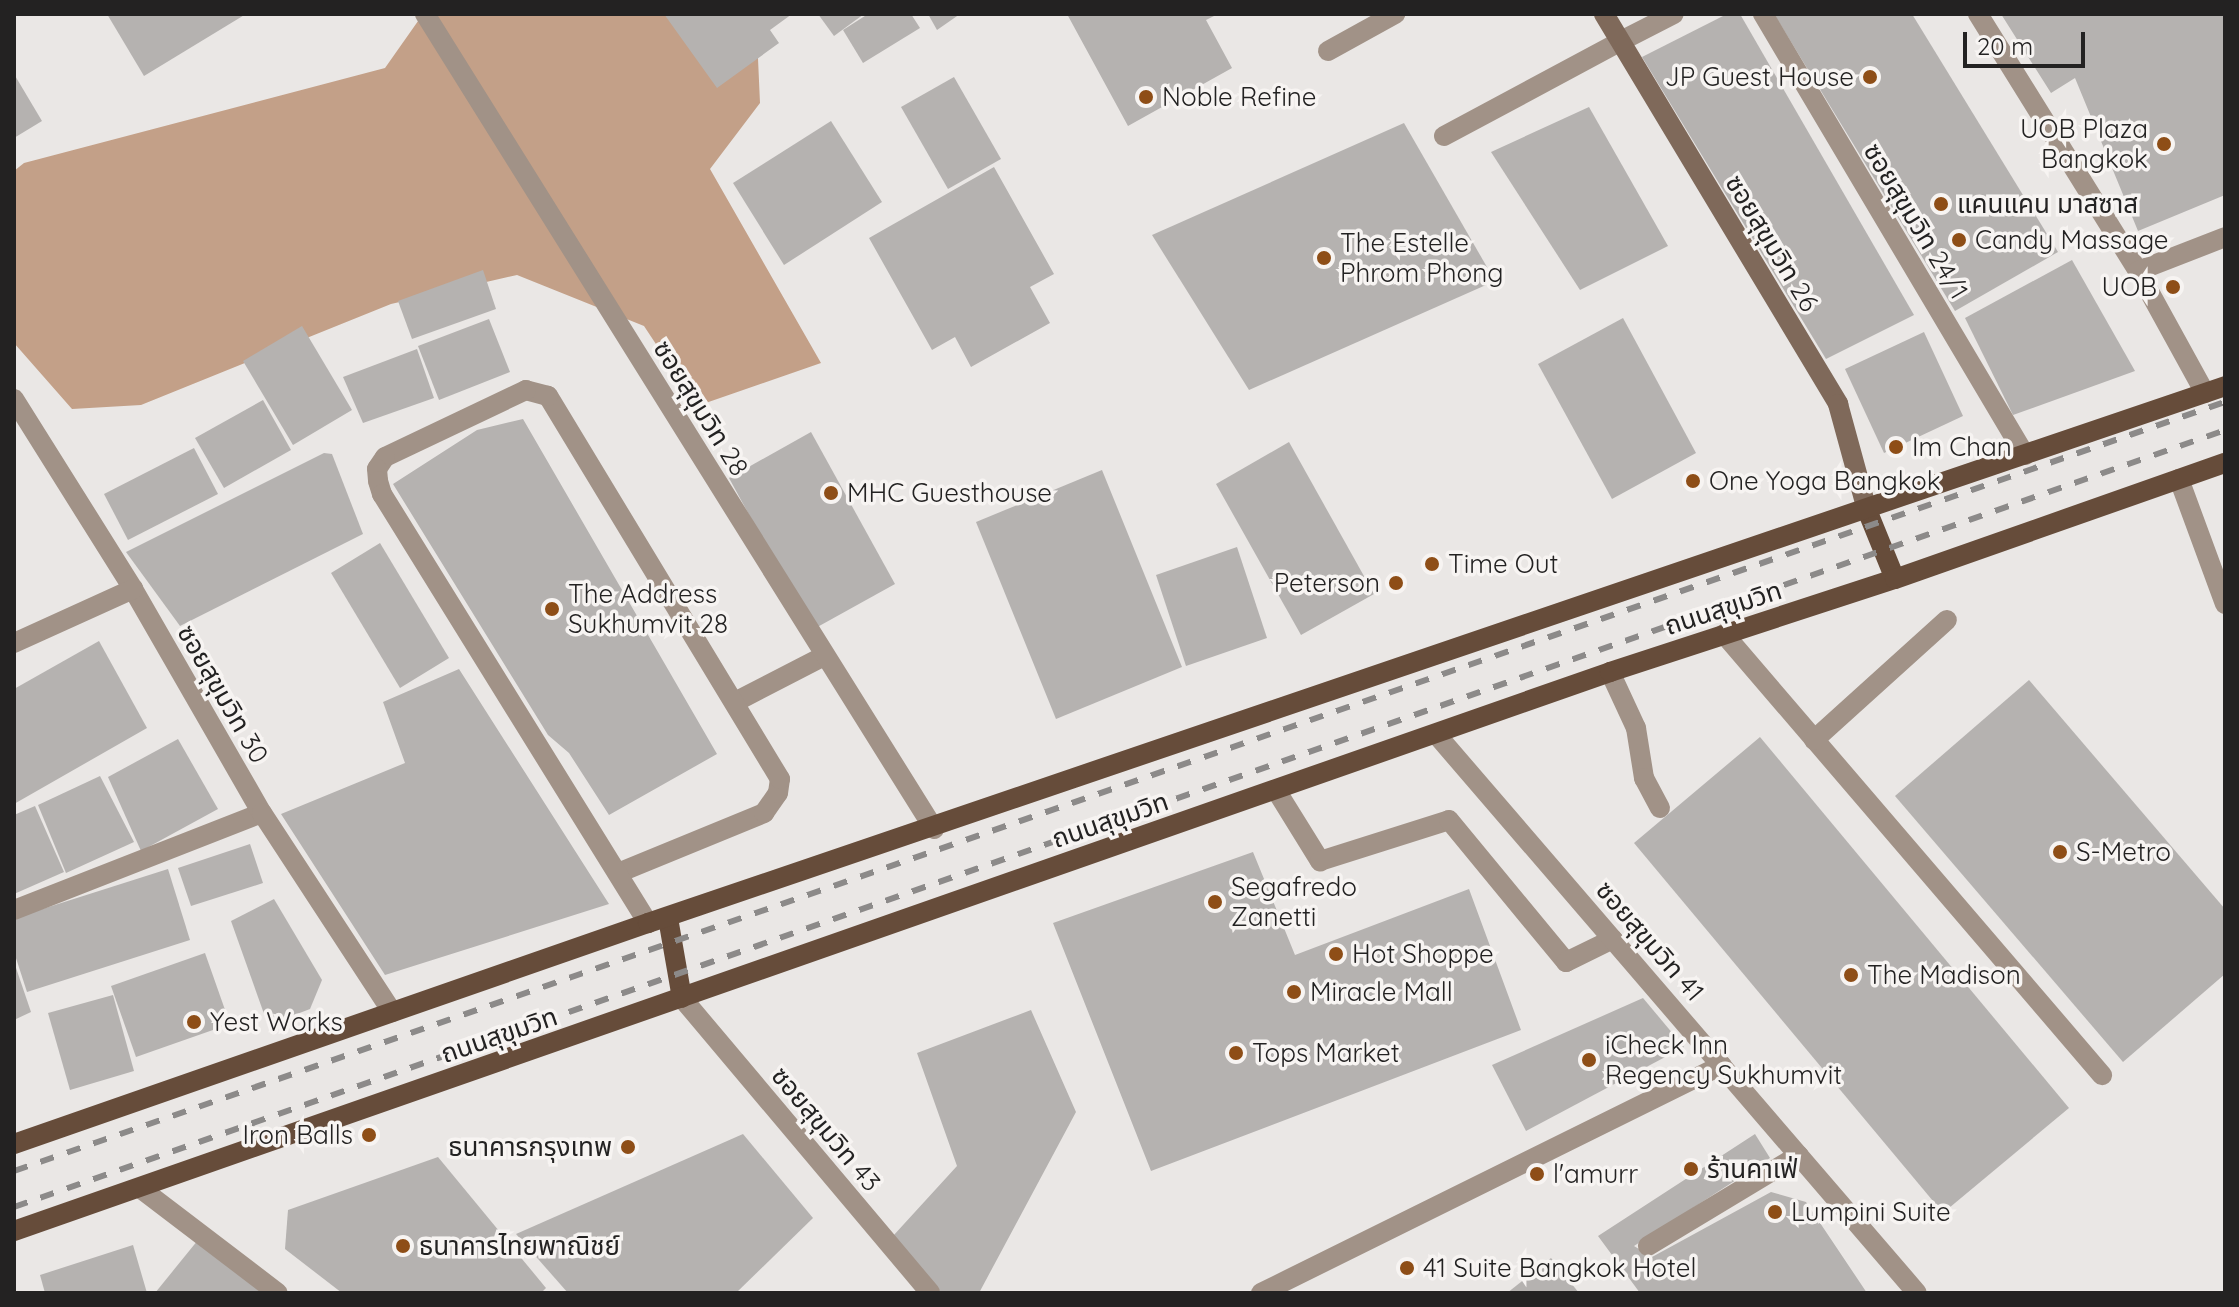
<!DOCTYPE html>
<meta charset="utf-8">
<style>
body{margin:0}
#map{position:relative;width:2239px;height:1307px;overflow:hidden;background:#eae7e5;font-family:Quicksand,"Noto Sans Thai",sans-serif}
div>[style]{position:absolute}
.forest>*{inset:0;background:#c3a088}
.building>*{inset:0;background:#b5b2b0}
.lane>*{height:20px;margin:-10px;padding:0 10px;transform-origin:10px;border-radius:10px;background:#a19287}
.street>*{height:20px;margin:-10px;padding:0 10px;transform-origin:10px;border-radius:10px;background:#a19287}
.secondary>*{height:20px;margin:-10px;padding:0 10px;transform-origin:10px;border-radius:10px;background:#7f695a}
.primary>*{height:20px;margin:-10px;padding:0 10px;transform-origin:10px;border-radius:10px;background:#664c3a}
.rail>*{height:6px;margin-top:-3px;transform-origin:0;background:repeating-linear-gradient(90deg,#8c8a89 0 14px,transparent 0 28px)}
.dots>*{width:22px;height:22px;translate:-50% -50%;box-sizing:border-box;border:4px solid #f7f4f2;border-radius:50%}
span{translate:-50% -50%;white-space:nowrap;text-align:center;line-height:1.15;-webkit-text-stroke:7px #f7f4f2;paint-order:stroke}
.poi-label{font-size:26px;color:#232222}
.right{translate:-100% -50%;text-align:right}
.left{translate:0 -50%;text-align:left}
.street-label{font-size:26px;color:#232222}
.frame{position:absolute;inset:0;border:16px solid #232222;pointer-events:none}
.scale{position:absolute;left:1963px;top:32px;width:122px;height:36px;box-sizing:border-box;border:4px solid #232222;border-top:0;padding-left:10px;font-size:24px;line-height:28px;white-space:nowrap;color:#232222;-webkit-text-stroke:6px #f7f4f2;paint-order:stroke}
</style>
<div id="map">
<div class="forest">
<i style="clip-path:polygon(423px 14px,756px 14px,760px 103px,710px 169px,821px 363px,697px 406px,644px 326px,517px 275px,391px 304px,141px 405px,72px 409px,14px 343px,14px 171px,24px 163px,385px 68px)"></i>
</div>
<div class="building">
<i style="clip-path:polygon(107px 14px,246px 14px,144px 76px)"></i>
<i style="clip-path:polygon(664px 14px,792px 14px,770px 30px,779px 43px,717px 88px)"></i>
<i style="clip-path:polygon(818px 14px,864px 14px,834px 36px)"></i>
<i style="clip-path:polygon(868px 14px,911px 14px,920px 28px,863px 63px,843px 30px)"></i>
<i style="clip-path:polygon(928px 14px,960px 14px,937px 30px)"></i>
<i style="clip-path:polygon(1067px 14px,1218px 14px,1206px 20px,1232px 68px,1128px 126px)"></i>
<i style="clip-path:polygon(1727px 14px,1740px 14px,1914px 315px,1826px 359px,1642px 57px)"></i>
<i style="clip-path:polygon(1774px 14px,1912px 14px,2058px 252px,1955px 311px)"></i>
<i style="clip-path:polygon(2001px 14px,2225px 14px,2225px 195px,2138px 231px,2075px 78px,2051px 93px)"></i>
<i style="clip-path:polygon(14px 74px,42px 121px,14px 138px)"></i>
<i style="clip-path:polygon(954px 77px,1001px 159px,948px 189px,901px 107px)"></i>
<i style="clip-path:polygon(1589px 107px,1668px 246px,1580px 290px,1491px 152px)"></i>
<i style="clip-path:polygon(831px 121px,882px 202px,784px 265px,733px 183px)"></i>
<i style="clip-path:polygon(1404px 123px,1495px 281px,1249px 390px,1152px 235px)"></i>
<i style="clip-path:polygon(994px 167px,1054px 274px,1030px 287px,1050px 323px,971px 367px,955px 337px,932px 350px,869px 238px)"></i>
<i style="clip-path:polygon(2072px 260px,2135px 371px,2013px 415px,1965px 318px)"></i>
<i style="clip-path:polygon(483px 270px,496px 309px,412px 339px,398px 301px)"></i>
<i style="clip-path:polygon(1623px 318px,1696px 453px,1612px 499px,1538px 364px)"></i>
<i style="clip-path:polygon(489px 319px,510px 372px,439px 400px,418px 346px)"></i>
<i style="clip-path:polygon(302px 326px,352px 410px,293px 445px,243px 361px)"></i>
<i style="clip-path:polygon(1924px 332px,1963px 416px,1884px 453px,1845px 369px)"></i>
<i style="clip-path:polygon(417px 349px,434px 398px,363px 423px,343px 377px)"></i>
<i style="clip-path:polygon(263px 400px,291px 450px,224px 488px,195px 438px)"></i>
<i style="clip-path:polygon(523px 419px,717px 754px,609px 815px,569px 753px,548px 735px,393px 484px,477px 430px)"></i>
<i style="clip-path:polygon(811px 432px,895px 584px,812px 630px,729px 478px)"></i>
<i style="clip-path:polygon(1289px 442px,1374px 594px,1301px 635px,1216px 484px)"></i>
<i style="clip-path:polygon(194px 448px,218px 494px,128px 540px,104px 494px)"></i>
<i style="clip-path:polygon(324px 453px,332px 454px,363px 534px,180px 626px,126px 552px)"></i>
<i style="clip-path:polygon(1102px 470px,1182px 667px,1056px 719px,976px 522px)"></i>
<i style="clip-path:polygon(380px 543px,449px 658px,400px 688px,331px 573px)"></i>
<i style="clip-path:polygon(1237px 547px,1267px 638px,1186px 666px,1156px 575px)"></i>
<i style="clip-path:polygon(99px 641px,147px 728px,14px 804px,14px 689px)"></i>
<i style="clip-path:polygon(459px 669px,609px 904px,385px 975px,281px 814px,405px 763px,383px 702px)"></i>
<i style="clip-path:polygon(2029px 680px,2225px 909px,2225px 974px,2123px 1062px,1895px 796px)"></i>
<i style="clip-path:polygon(1760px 737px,2069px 1108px,1943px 1213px,1634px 843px)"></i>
<i style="clip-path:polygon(178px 739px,218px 809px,141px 851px,108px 777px)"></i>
<i style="clip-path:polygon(100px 776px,134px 842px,66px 873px,38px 805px)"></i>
<i style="clip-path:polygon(35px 806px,64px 872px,14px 894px,14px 815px)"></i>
<i style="clip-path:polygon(250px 844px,263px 883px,191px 906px,178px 868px)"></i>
<i style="clip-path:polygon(1253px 852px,1295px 955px,1469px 889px,1521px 1030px,1151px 1171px,1053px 923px)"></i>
<i style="clip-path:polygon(168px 869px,190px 940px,27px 992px,14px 952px,14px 918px)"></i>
<i style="clip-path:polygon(274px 899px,322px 980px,310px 1009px,268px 1025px,231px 921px)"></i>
<i style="clip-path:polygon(205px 953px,230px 1024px,136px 1057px,111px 986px)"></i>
<i style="clip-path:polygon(14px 962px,31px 1012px,14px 1020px)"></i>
<i style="clip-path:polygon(113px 995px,134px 1071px,70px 1090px,48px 1013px)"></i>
<i style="clip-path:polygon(1643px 998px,1684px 1047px,1526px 1131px,1492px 1065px)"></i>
<i style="clip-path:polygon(1031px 1010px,1076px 1112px,979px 1293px,941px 1293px,893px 1236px,957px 1166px,917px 1053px)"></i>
<i style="clip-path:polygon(743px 1134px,813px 1218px,736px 1293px,568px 1293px,516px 1234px)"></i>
<i style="clip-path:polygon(1755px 1134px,1770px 1158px,1634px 1246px,1652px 1257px,1771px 1192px,1806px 1202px,1867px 1293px,1640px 1293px,1598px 1236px)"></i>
<i style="clip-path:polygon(438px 1157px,546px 1288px,541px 1293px,342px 1293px,285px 1249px,288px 1210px)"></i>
<i style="clip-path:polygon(198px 1240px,262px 1293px,155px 1293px)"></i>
<i style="clip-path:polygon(133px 1245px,147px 1293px,45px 1293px,40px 1275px)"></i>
<i style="clip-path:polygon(1551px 1258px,1579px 1293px,1507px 1293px)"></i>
</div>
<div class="lane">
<i style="left:1978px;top:14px;width:303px;rotate:58.1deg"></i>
<i style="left:1328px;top:51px;width:77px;rotate:-28.9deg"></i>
<i style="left:1444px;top:136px;width:201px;rotate:-28.2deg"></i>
<i style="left:2205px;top:393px;width:139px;rotate:-118.8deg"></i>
<i style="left:2138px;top:271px;width:93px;rotate:-21.3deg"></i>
<i style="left:2179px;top:479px;width:133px;rotate:69.8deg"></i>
<i style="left:1724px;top:634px;width:581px;rotate:49.4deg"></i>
<i style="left:1610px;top:672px;width:62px;rotate:65.1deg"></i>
<i style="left:1636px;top:728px;width:51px;rotate:80.9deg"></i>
<i style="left:1644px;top:778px;width:34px;rotate:62deg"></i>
<i style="left:735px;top:702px;width:100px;rotate:-27.3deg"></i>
<i style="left:1814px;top:740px;width:179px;rotate:-42.1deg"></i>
<i style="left:1276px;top:790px;width:84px;rotate:58.2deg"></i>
<i style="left:1320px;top:861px;width:135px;rotate:-17.6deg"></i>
<i style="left:1449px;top:820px;width:184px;rotate:50.5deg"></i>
<i style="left:1566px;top:962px;width:52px;rotate:-26.1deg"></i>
<i style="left:618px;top:873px;width:158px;rotate:-22.3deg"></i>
<i style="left:764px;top:813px;width:24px;rotate:-55deg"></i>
<i style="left:778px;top:793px;width:14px;rotate:-82deg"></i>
<i style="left:780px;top:779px;width:448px;rotate:-121.2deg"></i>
<i style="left:548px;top:396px;width:23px;rotate:-165deg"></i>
<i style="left:526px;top:390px;width:156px;rotate:154.6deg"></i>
<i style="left:385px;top:457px;width:14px;rotate:124deg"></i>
<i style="left:377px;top:469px;width:12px;rotate:85deg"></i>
<i style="left:378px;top:481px;width:14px;rotate:73deg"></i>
<i style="left:382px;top:494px;width:505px;rotate:58.2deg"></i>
<i style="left:14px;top:910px;width:266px;rotate:-21.4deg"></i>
<i style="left:1648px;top:1246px;width:176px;rotate:-31.1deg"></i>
</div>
<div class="street">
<i style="left:425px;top:14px;width:961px;rotate:58.01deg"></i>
<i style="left:1763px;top:14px;width:513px;rotate:59.29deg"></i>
<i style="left:1621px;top:41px;width:59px;rotate:-27deg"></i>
<i style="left:14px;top:399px;width:224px;rotate:57.9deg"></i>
<i style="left:133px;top:589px;width:258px;rotate:60.1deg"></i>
<i style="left:262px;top:813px;width:238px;rotate:56.8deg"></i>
<i style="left:14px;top:643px;width:131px;rotate:-24.4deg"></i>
<i style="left:1436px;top:734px;width:737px;rotate:49.29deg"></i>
<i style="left:682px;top:998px;width:385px;rotate:49.9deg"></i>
<i style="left:140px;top:1188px;width:173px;rotate:37.3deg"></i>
<i style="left:1261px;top:1293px;width:514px;rotate:-26.32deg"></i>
</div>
<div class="secondary">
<i style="left:1604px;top:14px;width:455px;rotate:59deg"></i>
<i style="left:1838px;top:404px;width:110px;rotate:74.7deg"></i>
</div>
<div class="primary">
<i style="left:1867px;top:510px;width:74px;rotate:67.9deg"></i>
<i style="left:668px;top:918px;width:81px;rotate:80.1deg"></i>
<i style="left:14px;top:1144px;width:671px;rotate:-19.22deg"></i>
<i style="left:648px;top:923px;width:1666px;rotate:-18.8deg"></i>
<i style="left:14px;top:1231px;width:1691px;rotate:-19.3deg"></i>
<i style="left:1610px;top:672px;width:300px;rotate:-18.1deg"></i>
<i style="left:1895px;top:579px;width:350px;rotate:-19.4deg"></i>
</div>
<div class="rail">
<i style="left:14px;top:1171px;width:2341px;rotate:-19.18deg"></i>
<i style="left:14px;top:1207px;width:2344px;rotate:-19.36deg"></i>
</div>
<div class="dots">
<i style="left:1870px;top:77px;background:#8e4e17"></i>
<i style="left:1146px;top:97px;background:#8e4e17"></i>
<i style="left:2164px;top:144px;background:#8e4e17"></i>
<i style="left:1941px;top:204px;background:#8e4e17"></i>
<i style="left:1959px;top:240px;background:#8e4e17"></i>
<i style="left:1324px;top:258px;background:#8e4e17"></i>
<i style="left:2173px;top:287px;background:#8e4e17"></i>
<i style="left:1896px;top:447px;background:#8e4e17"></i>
<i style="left:1693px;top:481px;background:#8e4e17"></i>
<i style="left:831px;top:493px;background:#8e4e17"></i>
<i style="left:1432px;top:564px;background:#8e4e17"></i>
<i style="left:1396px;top:583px;background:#8e4e17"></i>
<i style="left:552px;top:609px;background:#8e4e17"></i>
<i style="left:2060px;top:852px;background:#8e4e17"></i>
<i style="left:1215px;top:902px;background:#8e4e17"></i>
<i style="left:1336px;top:954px;background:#8e4e17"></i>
<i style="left:1851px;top:975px;background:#8e4e17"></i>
<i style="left:1294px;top:992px;background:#8e4e17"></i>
<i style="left:194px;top:1022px;background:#8e4e17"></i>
<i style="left:1236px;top:1053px;background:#8e4e17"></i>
<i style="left:1589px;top:1060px;background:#8e4e17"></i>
<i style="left:369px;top:1135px;background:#8e4e17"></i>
<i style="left:628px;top:1147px;background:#8e4e17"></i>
<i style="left:1691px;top:1169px;background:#8e4e17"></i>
<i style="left:1537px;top:1174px;background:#8e4e17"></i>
<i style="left:1775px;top:1212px;background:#8e4e17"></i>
<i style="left:403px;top:1246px;background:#8e4e17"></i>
<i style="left:1407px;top:1268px;background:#8e4e17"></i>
</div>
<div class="poi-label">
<span class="right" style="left:1854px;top:77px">JP Guest House</span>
<span class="left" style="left:1162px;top:97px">Noble Refine</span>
<span class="right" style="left:2148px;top:144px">UOB Plaza<br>Bangkok</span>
<span class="left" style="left:1957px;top:204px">แคนแคน มาสซาส</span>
<span class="left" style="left:1975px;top:240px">Candy Massage</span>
<span class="left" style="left:1340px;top:258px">The Estelle<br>Phrom Phong</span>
<span class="right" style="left:2157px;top:287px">UOB</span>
<span class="left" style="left:1912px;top:447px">Im Chan</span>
<span class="left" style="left:1709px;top:481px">One Yoga Bangkok</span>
<span class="left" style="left:847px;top:493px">MHC Guesthouse</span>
<span class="left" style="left:1448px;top:564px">Time Out</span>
<span class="right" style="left:1380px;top:583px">Peterson</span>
<span class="left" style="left:568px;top:609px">The Address<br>Sukhumvit 28</span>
<span class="left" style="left:2076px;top:852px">S-Metro</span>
<span class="left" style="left:1231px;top:902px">Segafredo<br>Zanetti</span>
<span class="left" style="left:1352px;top:954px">Hot Shoppe</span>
<span class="left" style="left:1867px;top:975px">The Madison</span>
<span class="left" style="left:1310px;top:992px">Miracle Mall</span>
<span class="left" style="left:210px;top:1022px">Yest Works</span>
<span class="left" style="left:1605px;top:1060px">iCheck Inn<br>Regency Sukhumvit</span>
<span class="left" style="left:1252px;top:1053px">Tops Market</span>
<span class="right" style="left:353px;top:1135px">Iron Balls</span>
<span class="right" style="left:612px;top:1147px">ธนาคารกรุงเทพ</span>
<span class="left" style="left:1707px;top:1169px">ร้านคาเฟ่</span>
<span class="left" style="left:1553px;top:1174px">l'amurr</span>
<span class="left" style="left:1791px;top:1212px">Lumpini Suite</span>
<span class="left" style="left:419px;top:1246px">ธนาคารไทยพาณิชย์</span>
<span class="left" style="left:1423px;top:1268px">41 Suite Bangkok Hotel</span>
</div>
<div class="street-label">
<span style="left:1916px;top:221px;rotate:59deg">ซอยสุขุมวิท 24/1</span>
<span style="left:1772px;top:243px;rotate:59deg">ซอยสุขุมวิท 26</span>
<span style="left:701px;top:408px;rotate:58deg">ซอยสุขุมวิท 28</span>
<span style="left:1723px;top:608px;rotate:-18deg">ถนนสุขุมวิท</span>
<span style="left:223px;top:694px;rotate:60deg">ซอยสุขุมวิท 30</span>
<span style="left:1110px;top:820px;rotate:-19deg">ถนนสุขุมวิท</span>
<span style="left:1650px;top:941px;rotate:49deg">ซอยสุขุมวิท 41</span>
<span style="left:499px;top:1035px;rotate:-19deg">ถนนสุขุมวิท</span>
<span style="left:826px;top:1129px;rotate:50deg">ซอยสุขุมวิท 43</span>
</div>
<div class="frame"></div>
<div class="scale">20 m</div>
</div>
